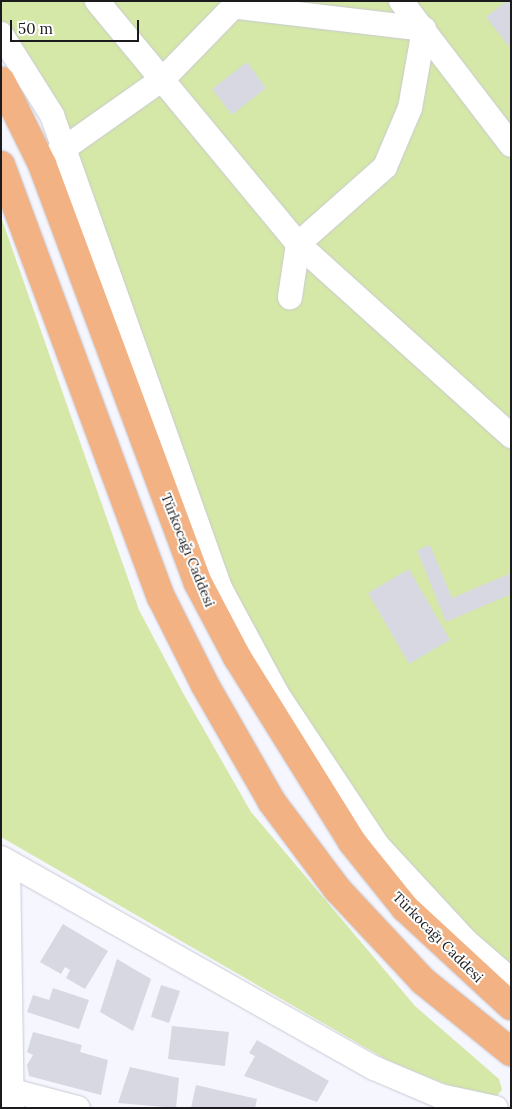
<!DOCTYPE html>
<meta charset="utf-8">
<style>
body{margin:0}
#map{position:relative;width:512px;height:1109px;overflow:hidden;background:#f5f6fe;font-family:Lora,serif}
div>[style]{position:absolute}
.green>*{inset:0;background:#d5e8a7}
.building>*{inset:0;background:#d7d8e2}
.roads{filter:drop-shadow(0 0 1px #c9cad3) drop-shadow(0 0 1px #c9cad3)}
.minor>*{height:24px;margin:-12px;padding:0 12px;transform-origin:12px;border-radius:12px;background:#fff}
.major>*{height:28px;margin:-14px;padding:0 14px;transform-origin:14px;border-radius:14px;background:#f2b283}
span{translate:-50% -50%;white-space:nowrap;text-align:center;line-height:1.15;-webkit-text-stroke:4px #fff;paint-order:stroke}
.street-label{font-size:14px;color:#1b1b1e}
.frame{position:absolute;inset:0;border:2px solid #1b1b1e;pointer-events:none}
.scale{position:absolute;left:10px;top:20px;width:129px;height:22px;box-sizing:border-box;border:2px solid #1b1b1e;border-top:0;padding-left:6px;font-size:15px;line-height:18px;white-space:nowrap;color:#1b1b1e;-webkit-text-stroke:4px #fff;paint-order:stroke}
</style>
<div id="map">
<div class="green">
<i style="clip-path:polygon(1px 1px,511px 1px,511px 980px,378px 846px,220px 588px,78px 193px,1px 34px)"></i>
<i style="clip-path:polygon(1px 217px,139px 610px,183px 693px,251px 812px,415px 1006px,499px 1079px,502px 1090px,495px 1098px,450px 1086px,387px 1060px,1px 837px)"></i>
</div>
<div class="building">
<i style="clip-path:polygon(507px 1px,511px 1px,511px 49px,486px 17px)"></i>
<i style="clip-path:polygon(247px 62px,266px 88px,232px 115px,212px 89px)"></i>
<i style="clip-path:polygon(430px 545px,452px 598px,511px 573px,511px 594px,446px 622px,417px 550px)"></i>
<i style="clip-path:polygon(409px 569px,450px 640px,409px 664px,368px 593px)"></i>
<i style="clip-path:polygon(63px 924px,108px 951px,85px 989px,66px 978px,70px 970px,65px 967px,61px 974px,40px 962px)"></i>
<i style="clip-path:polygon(117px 959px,151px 979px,133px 1031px,100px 1012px)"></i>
<i style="clip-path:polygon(161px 985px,180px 991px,169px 1023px,151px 1017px)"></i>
<i style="clip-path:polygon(53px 988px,89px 1000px,79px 1029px,27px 1012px,33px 995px,49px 1000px)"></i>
<i style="clip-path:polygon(172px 1026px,229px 1032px,225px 1066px,168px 1059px)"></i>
<i style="clip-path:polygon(33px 1032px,82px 1045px,80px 1052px,108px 1060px,101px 1095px,29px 1076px,27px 1065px,33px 1055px,27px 1052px)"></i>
<i style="clip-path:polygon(257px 1040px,329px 1081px,317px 1102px,244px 1076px,255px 1056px,249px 1053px)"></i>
<i style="clip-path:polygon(130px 1067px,179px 1078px,176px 1108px,118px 1103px)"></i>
<i style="clip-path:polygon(196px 1085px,257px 1099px,255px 1108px,191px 1108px)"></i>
</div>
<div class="roads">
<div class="minor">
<i style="left:97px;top:1px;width:315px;rotate:50.4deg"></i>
<i style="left:298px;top:244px;width:287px;rotate:42deg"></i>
<i style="left:401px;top:1px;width:181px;rotate:52.6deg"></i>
<i style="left:238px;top:7px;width:187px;rotate:6.7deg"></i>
<i style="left:424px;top:29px;width:80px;rotate:100deg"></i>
<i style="left:410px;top:108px;width:64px;rotate:113deg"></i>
<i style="left:385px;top:167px;width:116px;rotate:138.5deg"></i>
<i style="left:298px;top:244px;width:54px;rotate:98.6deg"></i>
<i style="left:1px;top:34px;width:96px;rotate:57.8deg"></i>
<i style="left:52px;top:115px;width:502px;rotate:70.45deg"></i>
<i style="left:220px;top:588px;width:120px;rotate:61.7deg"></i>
<i style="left:277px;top:694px;width:182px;rotate:56.4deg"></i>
<i style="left:378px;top:846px;width:129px;rotate:47.2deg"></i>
<i style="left:466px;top:941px;width:60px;rotate:40.9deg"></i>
<i style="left:52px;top:157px;width:137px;rotate:-35.2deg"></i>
<i style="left:164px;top:78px;width:107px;rotate:-45.8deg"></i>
<i style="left:1px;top:858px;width:428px;rotate:29.4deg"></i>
<i style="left:374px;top:1068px;width:72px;rotate:23deg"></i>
<i style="left:440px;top:1096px;width:57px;rotate:12.1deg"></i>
<i style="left:8px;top:864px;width:244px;rotate:89.1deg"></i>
<i style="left:13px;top:1091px;width:67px;rotate:14.7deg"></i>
</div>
<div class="major">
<i style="left:1px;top:81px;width:93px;rotate:63.7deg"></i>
<i style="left:42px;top:164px;width:447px;rotate:69.6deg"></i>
<i style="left:198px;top:583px;width:84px;rotate:62.2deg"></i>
<i style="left:237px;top:657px;width:218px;rotate:58.1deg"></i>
<i style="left:352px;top:842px;width:85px;rotate:51.2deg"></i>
<i style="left:405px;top:908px;width:144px;rotate:42.8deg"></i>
<i style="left:1px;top:165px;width:461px;rotate:69.7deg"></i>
<i style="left:161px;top:597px;width:98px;rotate:63.4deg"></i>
<i style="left:205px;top:685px;width:135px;rotate:60.2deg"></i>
<i style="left:272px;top:802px;width:109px;rotate:53.2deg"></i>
<i style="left:337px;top:889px;width:126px;rotate:46.9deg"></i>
<i style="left:423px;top:981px;width:113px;rotate:38.9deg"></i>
</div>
</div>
<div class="street-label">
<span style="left:188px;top:550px;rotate:68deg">Türkocağı Caddesi</span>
<span style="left:438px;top:937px;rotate:45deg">Türkocağı Caddesi</span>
</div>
<div class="frame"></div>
<div class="scale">50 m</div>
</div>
